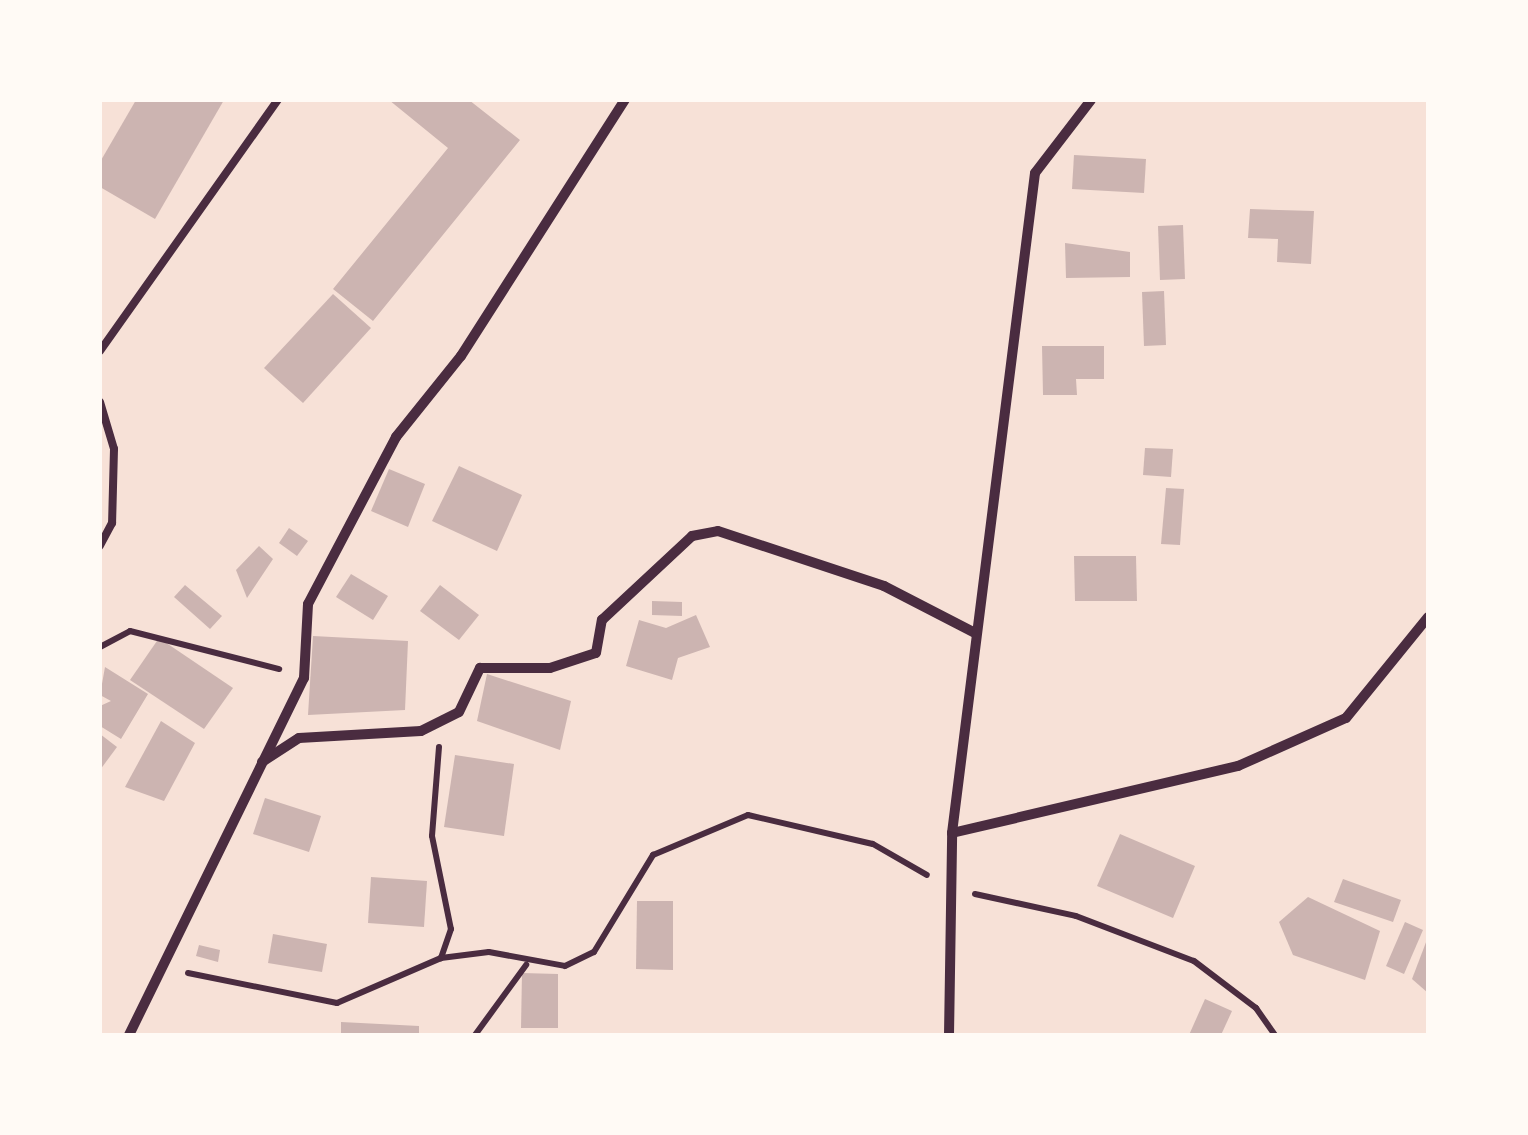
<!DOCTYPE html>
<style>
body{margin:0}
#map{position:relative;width:1528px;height:1135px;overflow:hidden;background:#f7e1d7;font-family:Arial,sans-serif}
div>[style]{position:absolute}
.building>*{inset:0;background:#ccb4b1}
.path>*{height:6px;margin:-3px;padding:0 3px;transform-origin:3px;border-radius:3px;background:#4a2c40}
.service>*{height:8px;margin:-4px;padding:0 4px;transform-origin:4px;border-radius:4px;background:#4a2c40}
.minor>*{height:10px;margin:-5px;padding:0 5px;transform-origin:5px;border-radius:5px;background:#4a2c40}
span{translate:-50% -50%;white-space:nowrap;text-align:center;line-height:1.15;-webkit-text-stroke:10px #fffaf5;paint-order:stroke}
.frame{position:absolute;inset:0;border:102px solid #fffaf5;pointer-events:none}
</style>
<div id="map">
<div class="building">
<i style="clip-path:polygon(136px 100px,224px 100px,155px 219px,100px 187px,100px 162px)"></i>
<i style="clip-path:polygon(389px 100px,469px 100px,520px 140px,373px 321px,333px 289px,448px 148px)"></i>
<i style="clip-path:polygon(1074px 155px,1146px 159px,1144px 193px,1072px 189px)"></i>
<i style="clip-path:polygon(1250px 209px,1314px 211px,1311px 264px,1277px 262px,1278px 239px,1248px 238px)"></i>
<i style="clip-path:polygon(1183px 225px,1185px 279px,1160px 280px,1158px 226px)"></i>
<i style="clip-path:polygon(1065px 243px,1130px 252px,1130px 277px,1066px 278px)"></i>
<i style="clip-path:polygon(1164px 291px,1166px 345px,1144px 346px,1142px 292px)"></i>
<i style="clip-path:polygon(333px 294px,371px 328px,303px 403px,264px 368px)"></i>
<i style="clip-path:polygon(1042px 346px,1104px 346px,1104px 379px,1076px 379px,1077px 395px,1043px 395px)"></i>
<i style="clip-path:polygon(1145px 448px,1173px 449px,1171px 477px,1143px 475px)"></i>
<i style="clip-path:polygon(459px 466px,522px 495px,497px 551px,432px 521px)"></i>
<i style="clip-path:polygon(389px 469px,425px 484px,408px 527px,371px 511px)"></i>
<i style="clip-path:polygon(1166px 488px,1184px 489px,1180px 545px,1161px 544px)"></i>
<i style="clip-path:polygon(289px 528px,308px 541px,297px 556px,279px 543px)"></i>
<i style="clip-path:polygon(259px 546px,273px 559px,247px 598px,236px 570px)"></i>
<i style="clip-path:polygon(1074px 556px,1136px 556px,1137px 601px,1075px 601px)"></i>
<i style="clip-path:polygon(351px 574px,388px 596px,373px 620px,336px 597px)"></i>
<i style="clip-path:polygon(185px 585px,222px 616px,210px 629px,174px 597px)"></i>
<i style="clip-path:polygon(440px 585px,479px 615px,459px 640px,420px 611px)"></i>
<i style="clip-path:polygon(652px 601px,682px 602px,682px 616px,652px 615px)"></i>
<i style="clip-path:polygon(696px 615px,710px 647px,678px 658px,672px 680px,626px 666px,639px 620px,666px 628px)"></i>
<i style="clip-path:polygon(313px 636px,408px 641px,405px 710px,308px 715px)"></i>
<i style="clip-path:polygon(159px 638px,233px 688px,204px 729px,130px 680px)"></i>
<i style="clip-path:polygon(105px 667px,148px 694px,121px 739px,100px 726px,100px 706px,111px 701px,100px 695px)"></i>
<i style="clip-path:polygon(487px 674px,571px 701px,560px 750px,477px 721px)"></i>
<i style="clip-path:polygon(161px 721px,195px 743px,164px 801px,125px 787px)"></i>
<i style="clip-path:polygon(100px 734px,117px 747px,100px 770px)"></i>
<i style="clip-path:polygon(455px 755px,514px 764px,504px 836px,444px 827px)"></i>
<i style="clip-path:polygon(265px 798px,321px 816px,309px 852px,253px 834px)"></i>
<i style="clip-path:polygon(1120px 834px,1195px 866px,1173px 918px,1097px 886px)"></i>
<i style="clip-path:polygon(371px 877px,427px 881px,424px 927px,368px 923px)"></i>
<i style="clip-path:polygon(1343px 879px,1401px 900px,1393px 922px,1334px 902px)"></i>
<i style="clip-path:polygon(1308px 897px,1380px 931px,1365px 980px,1293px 955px,1279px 922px)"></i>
<i style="clip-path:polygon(637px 901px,673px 901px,673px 970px,636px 969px)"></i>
<i style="clip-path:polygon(1405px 922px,1423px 930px,1404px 974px,1386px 966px)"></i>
<i style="clip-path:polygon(273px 934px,327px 944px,322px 972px,268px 963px)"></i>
<i style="clip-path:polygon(1428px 937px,1428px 993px,1412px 979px)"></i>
<i style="clip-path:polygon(199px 945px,220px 950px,218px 962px,196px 956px)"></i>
<i style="clip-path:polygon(522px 973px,558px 974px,558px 1028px,521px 1028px)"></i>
<i style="clip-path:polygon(1205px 999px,1232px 1011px,1221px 1035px,1189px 1035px)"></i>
<i style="clip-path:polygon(341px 1022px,419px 1026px,419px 1035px,341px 1035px)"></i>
</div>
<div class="path">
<i style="left:100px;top:647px;width:34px;rotate:-28deg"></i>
<i style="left:130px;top:631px;width:154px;rotate:14.3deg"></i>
<i style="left:439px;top:747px;width:89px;rotate:94.5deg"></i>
<i style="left:432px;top:836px;width:95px;rotate:78.5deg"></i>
<i style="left:451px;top:929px;width:31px;rotate:109deg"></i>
<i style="left:975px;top:894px;width:103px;rotate:12.3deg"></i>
<i style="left:1076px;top:916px;width:126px;rotate:20.9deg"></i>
<i style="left:1194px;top:961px;width:78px;rotate:37.2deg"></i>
<i style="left:1256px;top:1008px;width:33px;rotate:55deg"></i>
<i style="left:188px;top:973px;width:152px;rotate:11.4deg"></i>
<i style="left:337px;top:1003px;width:113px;rotate:-23.4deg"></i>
<i style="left:441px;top:958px;width:48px;rotate:-7.1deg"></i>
<i style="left:489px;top:952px;width:77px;rotate:10.4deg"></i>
<i style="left:565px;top:966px;width:32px;rotate:-26deg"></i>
<i style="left:594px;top:952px;width:114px;rotate:-58.7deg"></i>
<i style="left:653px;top:855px;width:103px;rotate:-22.8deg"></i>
<i style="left:748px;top:815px;width:128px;rotate:13.1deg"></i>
<i style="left:873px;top:844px;width:62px;rotate:29.9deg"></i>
<i style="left:475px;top:1035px;width:87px;rotate:-53.9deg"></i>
</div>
<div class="service">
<i style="left:100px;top:351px;width:308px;rotate:-54.7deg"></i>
<i style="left:100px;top:402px;width:49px;rotate:73.4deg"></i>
<i style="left:114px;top:449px;width:74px;rotate:91.5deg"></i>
<i style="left:112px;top:523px;width:26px;rotate:118deg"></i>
</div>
<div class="minor">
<i style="left:262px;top:762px;width:44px;rotate:-33deg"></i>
<i style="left:299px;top:738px;width:122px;rotate:-3.3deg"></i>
<i style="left:421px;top:731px;width:42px;rotate:-26.6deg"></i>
<i style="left:459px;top:712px;width:49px;rotate:-64.5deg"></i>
<i style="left:480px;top:668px;width:70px"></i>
<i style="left:550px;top:668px;width:48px;rotate:-18.1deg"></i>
<i style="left:596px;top:653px;width:34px;rotate:-80deg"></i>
<i style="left:602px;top:620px;width:123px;rotate:-43deg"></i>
<i style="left:692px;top:536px;width:26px;rotate:-11deg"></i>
<i style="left:718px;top:531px;width:175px;rotate:18.3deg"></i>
<i style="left:884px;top:586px;width:102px;rotate:27.3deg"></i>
<i style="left:952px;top:833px;width:294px;rotate:-13.2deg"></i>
<i style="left:1238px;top:766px;width:118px;rotate:-24deg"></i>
<i style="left:1346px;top:718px;width:130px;rotate:-50.9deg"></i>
<i style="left:129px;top:1035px;width:398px;rotate:-63.9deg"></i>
<i style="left:304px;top:678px;width:74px;rotate:-86.9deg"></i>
<i style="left:308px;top:604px;width:189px;rotate:-62.2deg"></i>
<i style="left:396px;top:437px;width:104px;rotate:-51.3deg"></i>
<i style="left:461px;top:356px;width:304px;rotate:-57.4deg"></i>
<i style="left:949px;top:1035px;width:202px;rotate:-89.1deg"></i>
<i style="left:952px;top:833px;width:665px;rotate:-82.83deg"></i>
<i style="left:1035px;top:173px;width:92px;rotate:-52.5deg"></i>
</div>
<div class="frame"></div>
</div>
